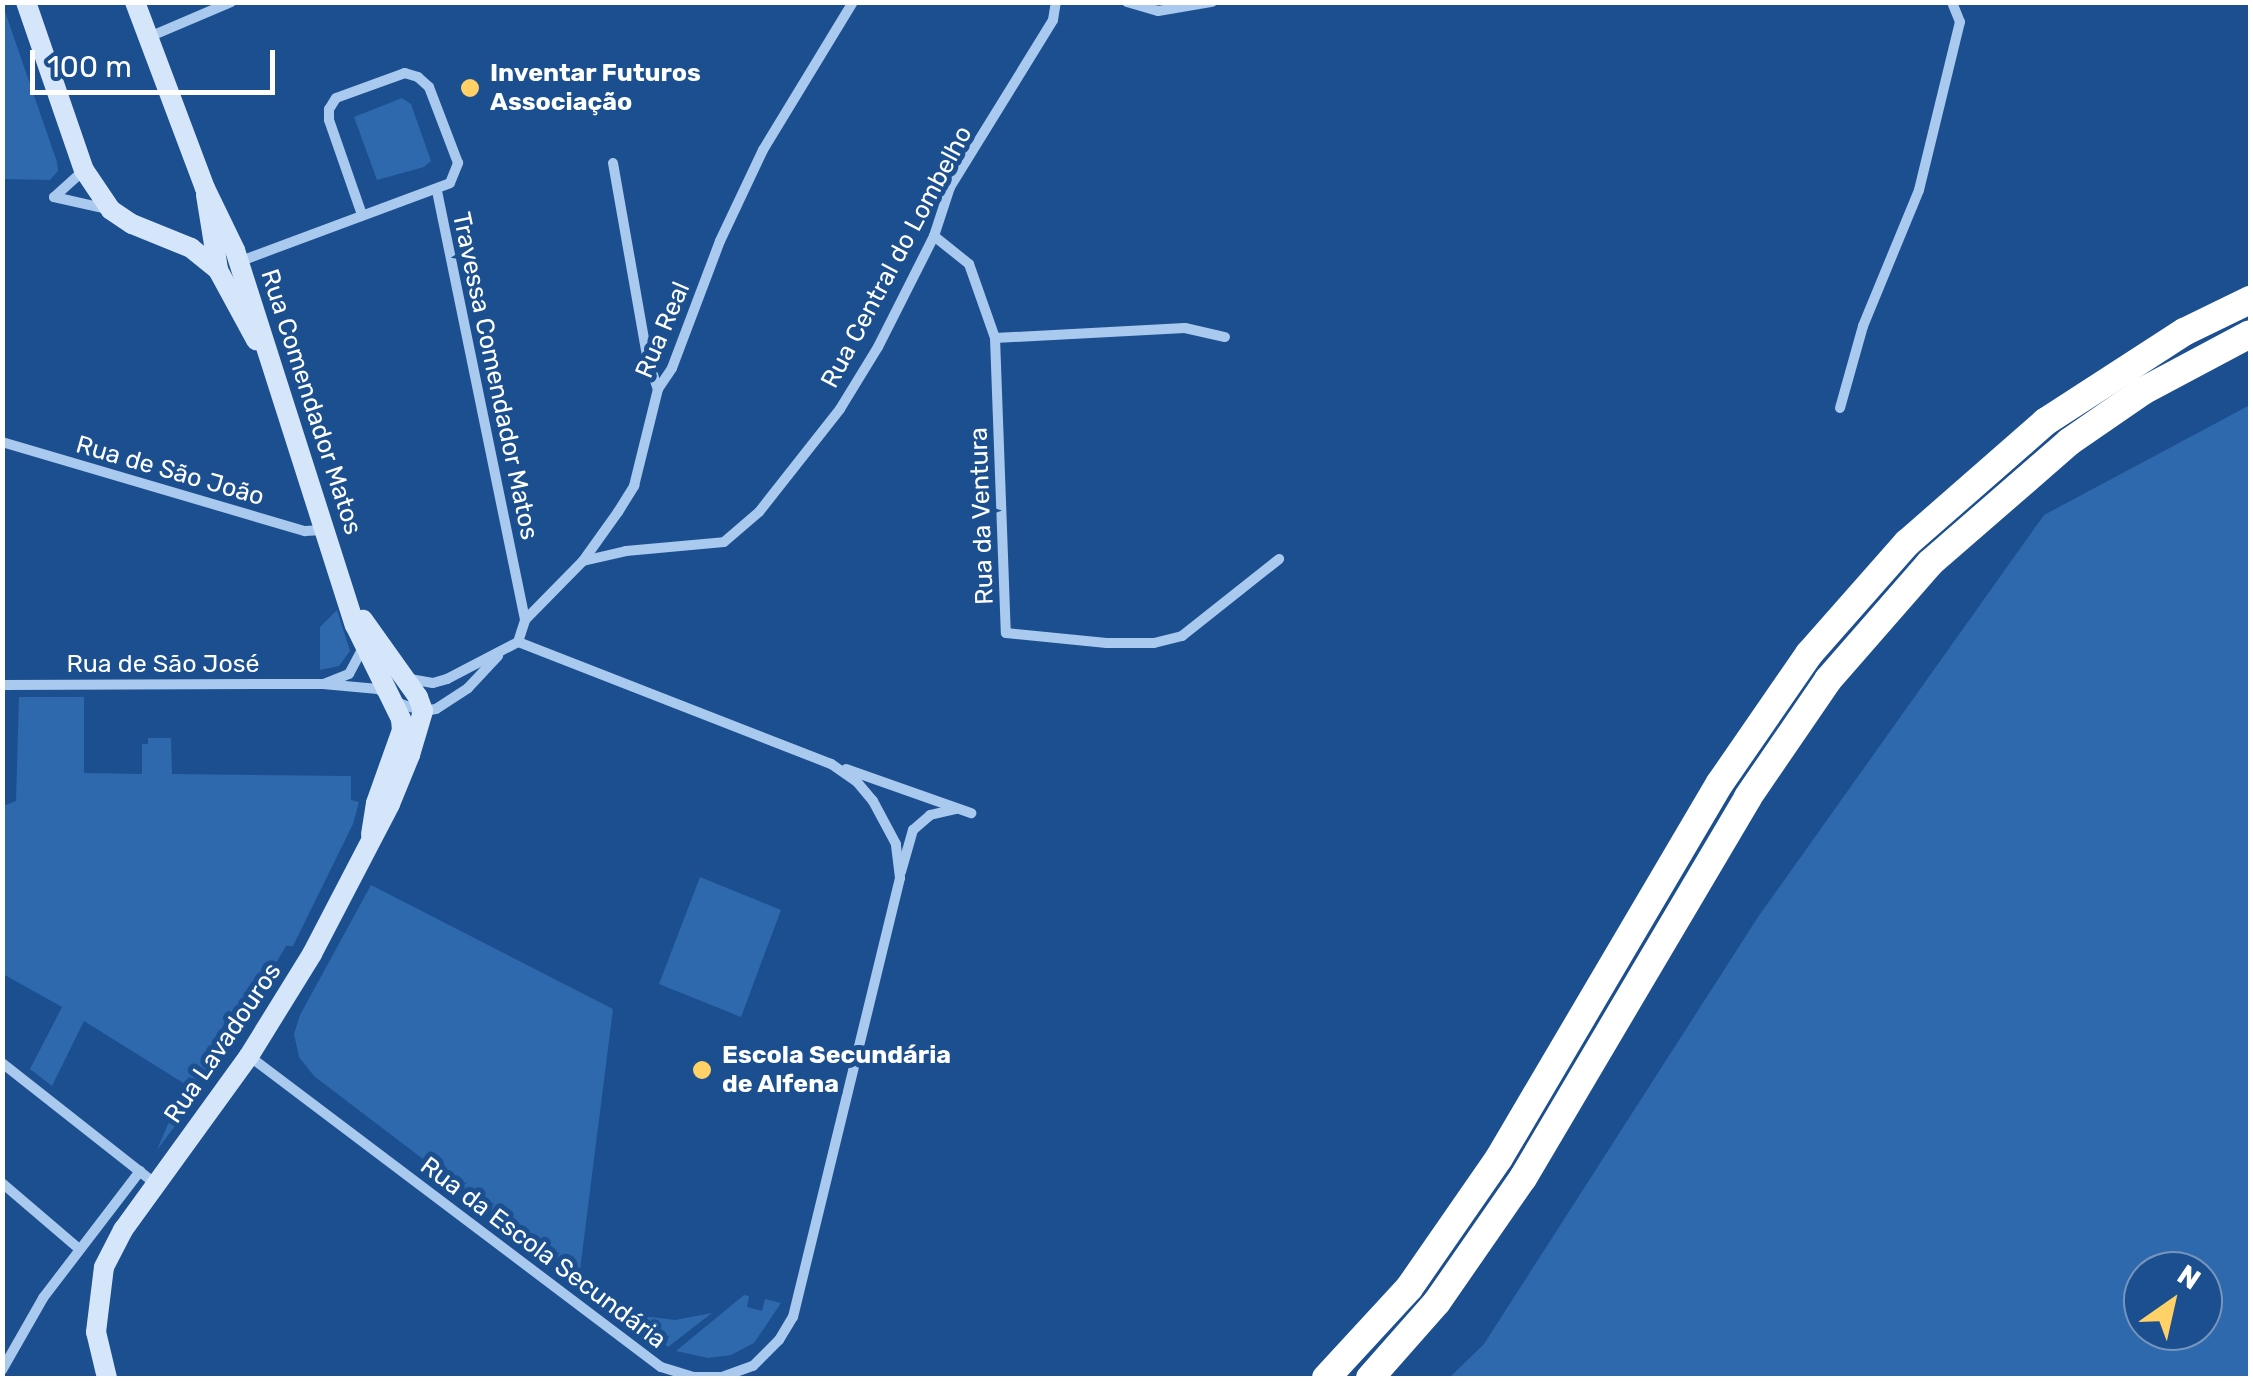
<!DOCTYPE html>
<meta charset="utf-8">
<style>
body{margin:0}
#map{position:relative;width:2253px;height:1381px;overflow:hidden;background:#1b4f8f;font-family:Rubik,sans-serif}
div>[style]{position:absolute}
.green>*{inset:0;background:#2e69ad}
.street>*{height:10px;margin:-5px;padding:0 5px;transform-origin:5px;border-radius:5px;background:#a9c9ee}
.secondary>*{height:20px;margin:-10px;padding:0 10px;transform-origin:10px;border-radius:10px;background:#d6e6fa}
.highway>*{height:28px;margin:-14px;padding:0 14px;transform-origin:14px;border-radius:14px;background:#fff}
.dots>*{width:28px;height:28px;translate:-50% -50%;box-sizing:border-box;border:5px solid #1b4f8f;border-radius:50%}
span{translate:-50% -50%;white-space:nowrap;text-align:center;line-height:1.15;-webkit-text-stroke:10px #1b4f8f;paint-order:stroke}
.poi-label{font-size:25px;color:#fff;font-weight:700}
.left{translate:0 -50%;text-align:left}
.street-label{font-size:25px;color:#fff}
.frame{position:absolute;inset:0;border:5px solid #fff;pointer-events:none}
.north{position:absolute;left:2123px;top:1251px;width:100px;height:100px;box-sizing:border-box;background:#1b4f8f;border:2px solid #7695bc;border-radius:50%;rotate:34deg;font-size:28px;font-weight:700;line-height:40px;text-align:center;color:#fff}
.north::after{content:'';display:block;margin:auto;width:35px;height:45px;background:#ffd166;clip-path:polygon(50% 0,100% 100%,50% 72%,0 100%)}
.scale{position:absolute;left:30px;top:50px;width:245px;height:45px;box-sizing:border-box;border:5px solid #fff;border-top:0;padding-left:12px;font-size:30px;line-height:35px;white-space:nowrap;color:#fff;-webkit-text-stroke:8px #1b4f8f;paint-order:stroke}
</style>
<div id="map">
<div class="green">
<i style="clip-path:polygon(2px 3px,57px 162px,58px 171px,50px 180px,3px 179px)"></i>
<i style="clip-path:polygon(402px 98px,411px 104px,431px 161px,424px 167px,377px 180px,354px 117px)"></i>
<i style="clip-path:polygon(evenodd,2250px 405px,2250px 1378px,1449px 1378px,1484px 1344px,1758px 917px,2044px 515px,2250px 405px,2143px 1271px,2203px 1271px,2203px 1331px,2143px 1331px,2143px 1271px)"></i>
<i style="clip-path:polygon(337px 610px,350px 651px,339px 666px,320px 670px,320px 627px)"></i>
<i style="clip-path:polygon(19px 697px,84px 697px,84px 773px,142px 774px,142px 744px,148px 744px,148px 738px,171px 738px,172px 774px,351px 776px,351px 800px,359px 802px,353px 824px,293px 946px,286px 946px,235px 1032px,186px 1100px,187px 1110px,157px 1150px,185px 1084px,84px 1021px,52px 1086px,30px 1069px,62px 1007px,3px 974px,3px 806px,16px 801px)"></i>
<i style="clip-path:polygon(700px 877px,781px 910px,741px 1017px,659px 984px)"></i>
<i style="clip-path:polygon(371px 885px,613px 1009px,579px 1278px,314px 1076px,299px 1057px,294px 1034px,300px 1015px)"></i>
<i style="clip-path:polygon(744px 1295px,749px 1296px,747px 1307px,762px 1311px,765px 1299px,781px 1303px,754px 1343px,731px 1355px,708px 1358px,676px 1351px)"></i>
<i style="clip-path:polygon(712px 1313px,668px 1347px,625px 1314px,675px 1320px)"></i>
</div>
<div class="street">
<i style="left:1127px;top:2px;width:32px;rotate:16deg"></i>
<i style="left:1158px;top:11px;width:55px;rotate:-9.5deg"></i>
<i style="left:149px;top:37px;width:89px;rotate:-23.1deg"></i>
<i style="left:613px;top:163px;width:196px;rotate:80deg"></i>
<i style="left:647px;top:356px;width:35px;rotate:72deg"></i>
<i style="left:83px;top:171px;width:39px;rotate:138deg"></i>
<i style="left:54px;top:197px;width:54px;rotate:12.8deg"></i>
<i style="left:437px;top:191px;width:438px;rotate:78.4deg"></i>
<i style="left:934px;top:236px;width:45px;rotate:38.7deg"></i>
<i style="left:969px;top:264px;width:78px;rotate:70.6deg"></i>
<i style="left:995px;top:338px;width:295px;rotate:87.9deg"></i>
<i style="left:1006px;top:633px;width:101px;rotate:5.7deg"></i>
<i style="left:1107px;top:643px;width:47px"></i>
<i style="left:1154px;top:643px;width:29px;rotate:-14deg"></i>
<i style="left:1182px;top:636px;width:124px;rotate:-38.4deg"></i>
<i style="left:238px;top:262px;width:226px;rotate:-20.4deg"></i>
<i style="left:450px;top:183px;width:22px;rotate:-68deg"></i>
<i style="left:458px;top:163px;width:81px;rotate:-110.9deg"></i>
<i style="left:429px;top:87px;width:15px;rotate:-138deg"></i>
<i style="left:418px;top:77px;width:14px;rotate:-163deg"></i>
<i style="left:405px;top:73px;width:73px;rotate:160.1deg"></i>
<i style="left:336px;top:98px;width:13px;rotate:122deg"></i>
<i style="left:329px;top:109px;width:11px;rotate:90deg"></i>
<i style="left:329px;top:120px;width:101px;rotate:70.8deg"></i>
<i style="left:995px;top:338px;width:190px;rotate:-3deg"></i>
<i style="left:1185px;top:328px;width:41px;rotate:12.7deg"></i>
<i style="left:1840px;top:408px;width:85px;rotate:-74.3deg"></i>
<i style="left:1863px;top:326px;width:147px;rotate:-67.6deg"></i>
<i style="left:1919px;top:190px;width:173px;rotate:-76.3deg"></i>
<i style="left:1960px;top:22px;width:22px;rotate:-112deg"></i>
<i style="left:2px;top:442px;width:316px;rotate:16.4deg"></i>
<i style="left:305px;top:531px;width:19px;rotate:-3deg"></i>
<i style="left:583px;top:561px;width:44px;rotate:-13.1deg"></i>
<i style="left:626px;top:551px;width:98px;rotate:-5.2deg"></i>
<i style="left:724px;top:542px;width:46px;rotate:-40.6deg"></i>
<i style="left:759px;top:512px;width:131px;rotate:-51.8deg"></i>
<i style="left:840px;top:409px;width:73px;rotate:-58.5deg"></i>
<i style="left:878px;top:347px;width:124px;rotate:-63.2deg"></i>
<i style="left:934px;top:236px;width:52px;rotate:-71.9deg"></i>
<i style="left:950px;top:187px;width:196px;rotate:-58.3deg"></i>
<i style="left:1053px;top:20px;width:18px;rotate:-81deg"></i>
<i style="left:410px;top:679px;width:23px;rotate:10deg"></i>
<i style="left:433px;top:683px;width:15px;rotate:-16deg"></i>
<i style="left:447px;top:679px;width:80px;rotate:-27.5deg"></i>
<i style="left:518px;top:642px;width:23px;rotate:-72deg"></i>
<i style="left:525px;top:620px;width:83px;rotate:-45.5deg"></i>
<i style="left:583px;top:561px;width:60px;rotate:-54.5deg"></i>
<i style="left:618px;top:512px;width:31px;rotate:-58deg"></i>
<i style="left:634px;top:486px;width:100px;rotate:-76.1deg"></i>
<i style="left:658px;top:389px;width:25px;rotate:-56deg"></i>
<i style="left:672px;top:368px;width:136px;rotate:-69.3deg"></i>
<i style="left:720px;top:241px;width:101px;rotate:-64.7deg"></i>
<i style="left:763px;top:150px;width:173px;rotate:-58.7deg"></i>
<i style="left:324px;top:684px;width:27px;rotate:-22deg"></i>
<i style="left:349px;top:674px;width:30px;rotate:-62deg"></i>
<i style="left:2px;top:685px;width:321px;rotate:-0.2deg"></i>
<i style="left:323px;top:684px;width:55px;rotate:5.2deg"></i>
<i style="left:378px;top:689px;width:27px;rotate:33deg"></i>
<i style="left:401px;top:704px;width:23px;rotate:18deg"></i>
<i style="left:423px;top:711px;width:13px;rotate:-9deg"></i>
<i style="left:436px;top:709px;width:38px;rotate:-33deg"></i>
<i style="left:468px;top:688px;width:44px;rotate:-46.8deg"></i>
<i style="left:846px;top:769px;width:133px;rotate:19.4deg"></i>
<i style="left:901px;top:872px;width:44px;rotate:-74.1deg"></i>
<i style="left:913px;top:830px;width:23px;rotate:-41deg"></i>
<i style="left:930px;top:815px;width:27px;rotate:-13deg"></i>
<i style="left:249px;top:1056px;width:516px;rotate:37.05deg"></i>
<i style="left:661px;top:1367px;width:34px;rotate:17deg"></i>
<i style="left:693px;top:1377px;width:29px"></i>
<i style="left:722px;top:1377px;width:33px;rotate:-20deg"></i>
<i style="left:753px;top:1366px;width:37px;rotate:-45deg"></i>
<i style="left:779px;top:1340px;width:27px;rotate:-59deg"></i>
<i style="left:793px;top:1317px;width:452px;rotate:-76.3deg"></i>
<i style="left:900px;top:878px;width:34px;rotate:-97deg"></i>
<i style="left:896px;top:844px;width:49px;rotate:-118.1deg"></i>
<i style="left:873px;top:801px;width:25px;rotate:-130deg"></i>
<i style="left:857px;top:782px;width:32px;rotate:-145deg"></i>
<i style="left:831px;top:764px;width:336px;rotate:-158.7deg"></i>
<i style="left:2px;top:1063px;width:196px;rotate:38.2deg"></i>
<i style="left:2px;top:1183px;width:100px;rotate:40.5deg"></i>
<i style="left:2px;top:1370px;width:83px;rotate:-60.3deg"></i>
<i style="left:43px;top:1298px;width:160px;rotate:-52.6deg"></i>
</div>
<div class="secondary">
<i style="left:26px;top:2px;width:178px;rotate:71deg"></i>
<i style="left:84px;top:170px;width:48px;rotate:56deg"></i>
<i style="left:111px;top:210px;width:25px;rotate:34deg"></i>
<i style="left:132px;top:224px;width:64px;rotate:22.1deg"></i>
<i style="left:191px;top:248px;width:35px;rotate:39deg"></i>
<i style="left:218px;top:270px;width:80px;rotate:61.5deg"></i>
<i style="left:135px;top:2px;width:199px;rotate:69.4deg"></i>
<i style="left:205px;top:188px;width:69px;rotate:64.2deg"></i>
<i style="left:235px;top:250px;width:394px;rotate:72.3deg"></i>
<i style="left:355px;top:625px;width:105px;rotate:63.9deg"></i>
<i style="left:401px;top:719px;width:11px;rotate:85deg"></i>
<i style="left:402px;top:730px;width:77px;rotate:109.6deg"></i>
<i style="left:376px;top:803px;width:32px;rotate:99deg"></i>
<i style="left:206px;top:195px;width:75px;rotate:80.8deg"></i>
<i style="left:107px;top:1378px;width:47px;rotate:-103.4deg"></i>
<i style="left:96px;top:1332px;width:65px;rotate:-83deg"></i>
<i style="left:104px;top:1267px;width:42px;rotate:-62.8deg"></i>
<i style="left:123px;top:1230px;width:215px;rotate:-54.1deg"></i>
<i style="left:249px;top:1056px;width:120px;rotate:-58.3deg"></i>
<i style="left:312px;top:954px;width:169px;rotate:-62.5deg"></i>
<i style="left:390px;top:804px;width:53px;rotate:-67.8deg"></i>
<i style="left:410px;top:755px;width:46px;rotate:-73.5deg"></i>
<i style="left:423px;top:711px;width:15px;rotate:-110deg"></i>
<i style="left:418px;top:697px;width:95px;rotate:-125.5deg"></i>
</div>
<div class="highway">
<i style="left:1326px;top:1378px;width:122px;rotate:-47.3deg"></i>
<i style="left:1409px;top:1288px;width:158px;rotate:-55.3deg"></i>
<i style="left:1499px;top:1158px;width:435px;rotate:-59.5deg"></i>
<i style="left:1720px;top:783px;width:157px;rotate:-55.4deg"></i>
<i style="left:1809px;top:654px;width:148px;rotate:-48.6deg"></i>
<i style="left:1907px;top:543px;width:184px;rotate:-41.2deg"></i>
<i style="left:2045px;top:422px;width:166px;rotate:-32.9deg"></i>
<i style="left:2184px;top:332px;width:73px;rotate:-25.9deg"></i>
<i style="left:1370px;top:1378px;width:101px;rotate:-48.6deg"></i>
<i style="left:1437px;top:1302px;width:151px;rotate:-55.3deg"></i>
<i style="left:1523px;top:1178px;width:442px;rotate:-59.4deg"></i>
<i style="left:1748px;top:797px;width:142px;rotate:-55.6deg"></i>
<i style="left:1828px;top:680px;width:155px;rotate:-48.9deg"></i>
<i style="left:1930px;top:563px;width:184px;rotate:-41deg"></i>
<i style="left:2069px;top:442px;width:90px;rotate:-34.6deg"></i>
<i style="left:2143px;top:391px;width:121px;rotate:-28deg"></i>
</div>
<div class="dots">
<i style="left:470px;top:88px;background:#ffd166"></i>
<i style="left:702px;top:1070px;background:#ffd166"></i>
</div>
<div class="poi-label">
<span class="left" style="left:490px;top:88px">Inventar Futuros<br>Associação</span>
<span class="left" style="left:722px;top:1070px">Escola Secundária<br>de Alfena</span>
</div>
<div class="street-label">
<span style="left:897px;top:257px;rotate:-62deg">Rua Central do Lombelho</span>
<span style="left:663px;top:330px;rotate:-67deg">Rua Real</span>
<span style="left:495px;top:376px;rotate:78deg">Travessa Comendador Matos</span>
<span style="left:311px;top:402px;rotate:72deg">Rua Comendador Matos</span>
<span style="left:170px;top:471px;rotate:16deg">Rua de São João</span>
<span style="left:982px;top:516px;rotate:-92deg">Rua da Ventura</span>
<span style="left:163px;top:664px">Rua de São José</span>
<span style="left:223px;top:1043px;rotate:-56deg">Rua Lavadouros</span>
<span style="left:543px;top:1253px;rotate:37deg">Rua da Escola Secundária</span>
</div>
<div class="frame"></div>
<div class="north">N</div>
<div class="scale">100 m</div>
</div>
